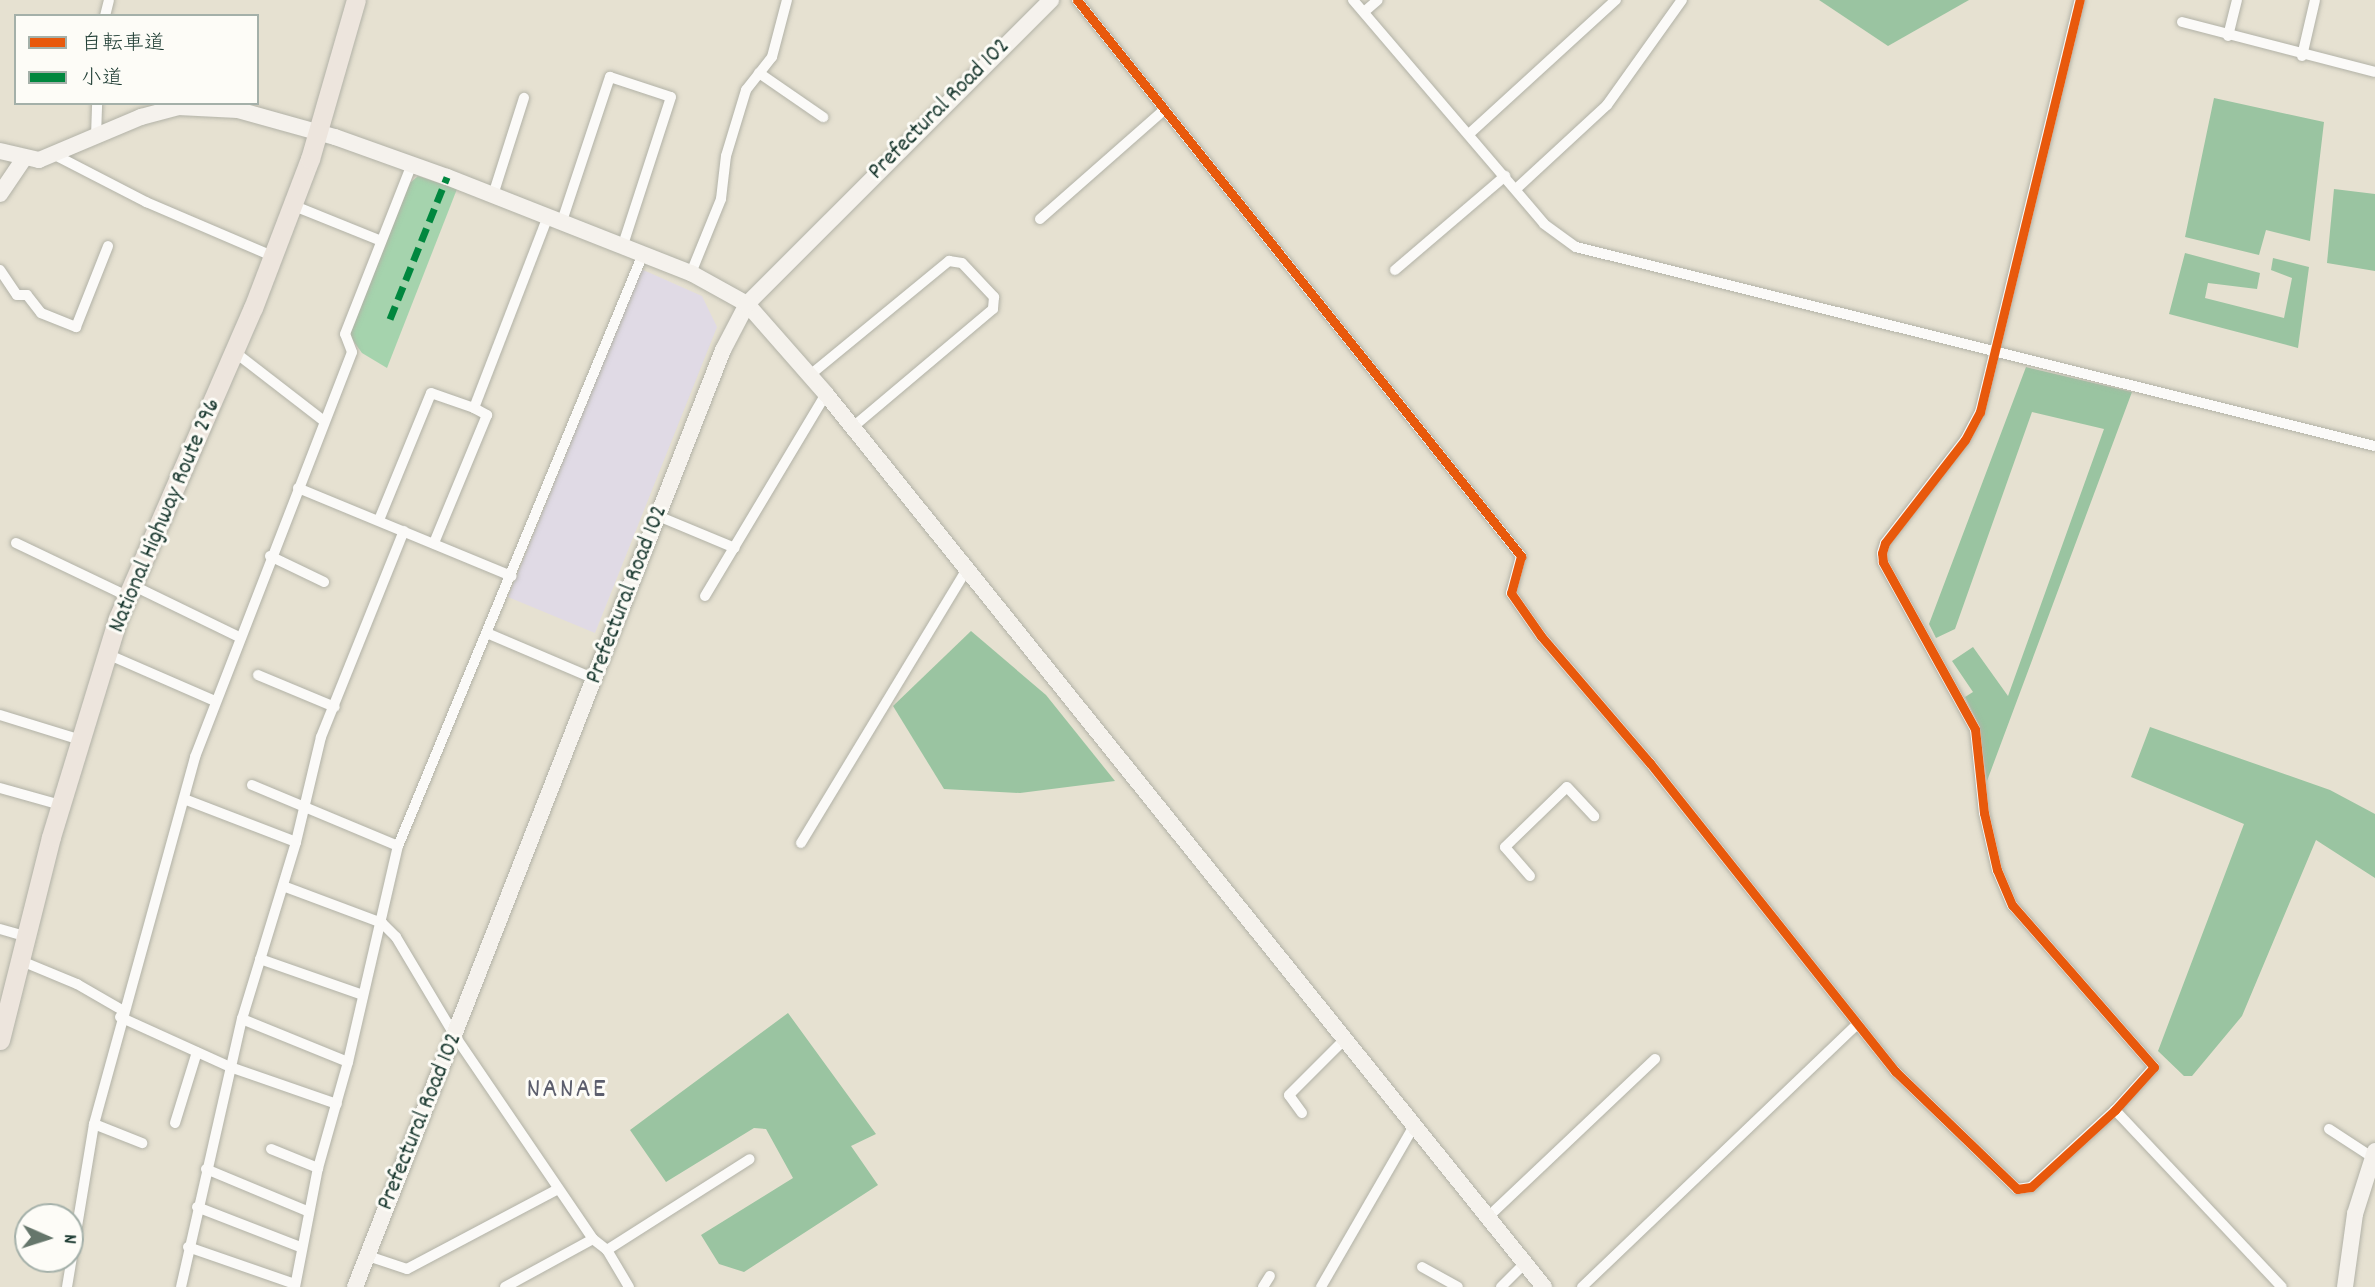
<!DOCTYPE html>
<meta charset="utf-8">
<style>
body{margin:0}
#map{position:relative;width:2375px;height:1287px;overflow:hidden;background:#e6e1d1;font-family:Dekko,"Klee One",sans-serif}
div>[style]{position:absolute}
.built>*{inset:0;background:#e0dae5}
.green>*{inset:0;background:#a5d3ad}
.forest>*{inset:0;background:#9ac4a1}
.roads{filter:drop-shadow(0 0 2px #b2b2a7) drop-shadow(0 0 2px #b2b2a7)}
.street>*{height:10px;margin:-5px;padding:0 5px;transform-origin:5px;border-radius:5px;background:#fbfaf8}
.secondary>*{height:16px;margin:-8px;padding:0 8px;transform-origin:8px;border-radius:8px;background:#f5f2ed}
.highway>*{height:19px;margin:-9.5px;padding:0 9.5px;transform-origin:9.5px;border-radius:9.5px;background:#ede5dd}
.quiet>*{height:7px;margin-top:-3.5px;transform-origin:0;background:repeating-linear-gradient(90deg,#00873e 0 14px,transparent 0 21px)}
.cycleway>*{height:9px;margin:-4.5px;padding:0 4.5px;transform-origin:4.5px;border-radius:4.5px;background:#e8590c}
span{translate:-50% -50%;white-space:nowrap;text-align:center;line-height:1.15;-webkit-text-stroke:6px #fdfcf7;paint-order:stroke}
.street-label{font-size:24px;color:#1f3d34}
.quarter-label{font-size:28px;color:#5c5e6d;letter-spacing:2px}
.legend{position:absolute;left:14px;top:14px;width:245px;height:91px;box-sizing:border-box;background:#fdfcf7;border:2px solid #a4b0a9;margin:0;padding:9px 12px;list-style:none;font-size:21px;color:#1f3d34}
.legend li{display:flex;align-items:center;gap:14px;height:35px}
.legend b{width:35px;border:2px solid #a4b0a9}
.north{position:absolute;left:14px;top:1203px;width:70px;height:70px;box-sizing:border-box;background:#fdfcf7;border:2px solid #a4b0a9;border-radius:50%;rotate:93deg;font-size:19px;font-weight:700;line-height:28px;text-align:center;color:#1f3d34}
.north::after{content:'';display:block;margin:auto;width:24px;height:32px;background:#65766b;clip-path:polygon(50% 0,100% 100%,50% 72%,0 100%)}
</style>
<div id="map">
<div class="built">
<i style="clip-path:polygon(641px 269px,702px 296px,717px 327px,595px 633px,508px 597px)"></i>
</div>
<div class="green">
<i style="clip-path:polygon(418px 176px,457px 189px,387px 368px,362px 353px,349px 335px,410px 183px)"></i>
</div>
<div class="forest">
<i style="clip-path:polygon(1819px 0,1969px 0,1888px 46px)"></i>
<i style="clip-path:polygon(2214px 98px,2324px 122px,2310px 241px,2266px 230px,2259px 255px,2185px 237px)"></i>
<i style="clip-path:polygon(2334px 189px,2375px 194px,2375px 271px,2327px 263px)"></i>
<i style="clip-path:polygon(2185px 253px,2260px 273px,2257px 289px,2208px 283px,2205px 298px,2284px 318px,2292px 278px,2271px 270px,2273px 258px,2309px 267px,2298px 348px,2169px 314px)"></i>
<i style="clip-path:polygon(2026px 367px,2132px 392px,1987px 781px,1979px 725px,1965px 697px,1973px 692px,1952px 661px,1973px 647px,2008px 696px,2104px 429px,2032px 412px,1955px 629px,1936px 638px,1929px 624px)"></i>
<i style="clip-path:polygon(971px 631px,1046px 695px,1115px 781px,1020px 793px,944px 789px,893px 706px)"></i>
<i style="clip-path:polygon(2150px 727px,2330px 790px,2375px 814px,2375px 878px,2316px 840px,2242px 1016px,2192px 1076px,2184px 1076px,2158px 1051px,2244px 824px,2131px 777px)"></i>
<i style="clip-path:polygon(788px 1013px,876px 1134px,851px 1146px,878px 1185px,744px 1272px,719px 1264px,701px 1235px,793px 1178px,766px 1129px,754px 1128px,666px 1182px,630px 1130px)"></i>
</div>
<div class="roads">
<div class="street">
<i style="left:1077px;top:0;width:712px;rotate:51.39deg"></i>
<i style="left:1521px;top:556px;width:38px;rotate:105deg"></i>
<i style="left:1511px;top:593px;width:52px;rotate:55.1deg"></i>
<i style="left:1541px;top:636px;width:167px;rotate:49.4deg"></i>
<i style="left:1650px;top:763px;width:394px;rotate:51.5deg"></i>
<i style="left:1895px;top:1071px;width:170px;rotate:44deg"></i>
<i style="left:2017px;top:1189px;width:14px;rotate:-8deg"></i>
<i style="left:2031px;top:1187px;width:114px;rotate:-42.5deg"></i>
<i style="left:2115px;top:1110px;width:58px;rotate:-47.8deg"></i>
<i style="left:2154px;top:1067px;width:215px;rotate:-131.2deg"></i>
<i style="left:2012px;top:905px;width:38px;rotate:-113deg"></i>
<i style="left:1997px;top:870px;width:58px;rotate:-102.8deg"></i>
<i style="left:1984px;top:813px;width:84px;rotate:-96.1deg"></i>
<i style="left:1975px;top:729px;width:191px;rotate:-118.9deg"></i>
<i style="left:1883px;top:562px;width:9px;rotate:-96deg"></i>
<i style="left:1882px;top:553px;width:10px;rotate:-73deg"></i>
<i style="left:1885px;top:543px;width:130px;rotate:-52.2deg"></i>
<i style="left:1965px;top:440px;width:32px;rotate:-62deg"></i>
<i style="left:1980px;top:412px;width:424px;rotate:-76.4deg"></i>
<i style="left:1353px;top:0;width:294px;rotate:49.5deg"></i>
<i style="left:1544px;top:224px;width:39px;rotate:36deg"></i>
<i style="left:1576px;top:247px;width:823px;rotate:13.99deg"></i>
<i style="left:1364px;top:12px;width:18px;rotate:-41deg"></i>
<i style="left:105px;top:16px;width:16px;rotate:-76deg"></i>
<i style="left:2182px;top:22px;width:199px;rotate:14.5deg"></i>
<i style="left:2228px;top:36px;width:37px;rotate:-76deg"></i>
<i style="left:2302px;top:56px;width:57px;rotate:-76.9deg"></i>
<i style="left:759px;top:73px;width:78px;rotate:34.5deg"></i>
<i style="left:1469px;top:134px;width:199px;rotate:-42.4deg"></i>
<i style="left:96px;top:136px;width:33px;rotate:-88deg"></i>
<i style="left:53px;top:154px;width:105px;rotate:27.3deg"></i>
<i style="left:146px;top:202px;width:137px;rotate:23.2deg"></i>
<i style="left:1516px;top:189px;width:124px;rotate:-42.7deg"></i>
<i style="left:1607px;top:105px;width:129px;rotate:-54.5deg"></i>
<i style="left:493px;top:195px;width:102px;rotate:-72.3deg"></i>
<i style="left:292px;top:205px;width:96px;rotate:22deg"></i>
<i style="left:1040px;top:219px;width:165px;rotate:-41.3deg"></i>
<i style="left:562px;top:221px;width:152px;rotate:-71.6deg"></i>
<i style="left:610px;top:77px;width:64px;rotate:18.2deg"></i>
<i style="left:671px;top:97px;width:156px;rotate:108deg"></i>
<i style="left:0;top:270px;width:30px;rotate:56deg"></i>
<i style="left:17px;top:295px;width:10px"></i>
<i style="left:27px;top:295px;width:23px;rotate:52deg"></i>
<i style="left:41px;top:313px;width:38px;rotate:22deg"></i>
<i style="left:76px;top:327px;width:87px;rotate:-68.4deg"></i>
<i style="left:1395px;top:270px;width:145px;rotate:-40.5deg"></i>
<i style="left:691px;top:273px;width:80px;rotate:-67.9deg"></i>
<i style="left:721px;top:199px;width:43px;rotate:-83.4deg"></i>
<i style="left:726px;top:156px;width:69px;rotate:-73.1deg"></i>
<i style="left:746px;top:90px;width:42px;rotate:-51.8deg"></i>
<i style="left:772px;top:57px;width:59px;rotate:-75.3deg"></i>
<i style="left:236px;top:353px;width:111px;rotate:37.7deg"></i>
<i style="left:810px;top:375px;width:180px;rotate:-39.4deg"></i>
<i style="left:949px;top:261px;width:13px;rotate:9deg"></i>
<i style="left:962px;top:263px;width:47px;rotate:46.7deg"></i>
<i style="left:994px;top:297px;width:12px;rotate:95deg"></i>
<i style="left:993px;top:309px;width:183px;rotate:139.9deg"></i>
<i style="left:474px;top:408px;width:206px;rotate:-68.9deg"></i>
<i style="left:298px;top:488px;width:231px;rotate:22.4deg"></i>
<i style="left:658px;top:516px;width:83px;rotate:22.6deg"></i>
<i style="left:379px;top:520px;width:137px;rotate:-67.7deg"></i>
<i style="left:431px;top:393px;width:46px;rotate:19.2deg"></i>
<i style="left:474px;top:408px;width:15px;rotate:28deg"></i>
<i style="left:487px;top:415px;width:139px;rotate:112.5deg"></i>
<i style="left:16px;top:543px;width:123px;rotate:25.5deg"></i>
<i style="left:270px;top:556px;width:60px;rotate:25.7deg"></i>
<i style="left:132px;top:585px;width:119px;rotate:25.9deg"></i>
<i style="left:705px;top:596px;width:235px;rotate:-59.1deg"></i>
<i style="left:487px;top:633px;width:117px;rotate:23.1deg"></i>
<i style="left:107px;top:654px;width:118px;rotate:23.5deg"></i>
<i style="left:258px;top:675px;width:83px;rotate:22.6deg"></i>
<i style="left:0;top:715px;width:85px;rotate:17.2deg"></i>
<i style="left:252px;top:785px;width:158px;rotate:22.7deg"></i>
<i style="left:0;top:788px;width:63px;rotate:15.6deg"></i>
<i style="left:184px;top:799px;width:120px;rotate:21deg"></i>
<i style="left:801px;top:843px;width:320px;rotate:-58.8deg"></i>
<i style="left:1530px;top:876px;width:38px;rotate:-131deg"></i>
<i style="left:1505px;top:847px;width:86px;rotate:-44.1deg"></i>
<i style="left:1567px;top:787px;width:40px;rotate:47deg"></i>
<i style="left:283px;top:886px;width:106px;rotate:20.5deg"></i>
<i style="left:382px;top:923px;width:20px;rotate:45deg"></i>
<i style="left:396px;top:937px;width:115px;rotate:59.2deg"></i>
<i style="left:455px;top:1036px;width:245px;rotate:55.8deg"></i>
<i style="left:593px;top:1239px;width:18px;rotate:38deg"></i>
<i style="left:607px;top:1250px;width:43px;rotate:59.3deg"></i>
<i style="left:0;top:929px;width:25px;rotate:16deg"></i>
<i style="left:260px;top:959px;width:109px;rotate:19.3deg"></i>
<i style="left:19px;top:960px;width:63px;rotate:22.5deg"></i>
<i style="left:77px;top:984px;width:52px;rotate:30deg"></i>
<i style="left:120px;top:1017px;width:121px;rotate:24.4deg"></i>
<i style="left:230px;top:1067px;width:113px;rotate:19.1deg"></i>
<i style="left:242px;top:1019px;width:114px;rotate:22.1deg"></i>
<i style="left:2115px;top:1110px;width:243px;rotate:46.7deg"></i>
<i style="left:1302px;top:1113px;width:22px;rotate:-126deg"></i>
<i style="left:1289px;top:1095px;width:76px;rotate:-45deg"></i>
<i style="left:175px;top:1123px;width:74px;rotate:-72.8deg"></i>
<i style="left:94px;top:1124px;width:52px;rotate:21.6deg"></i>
<i style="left:2329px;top:1129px;width:51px;rotate:33.1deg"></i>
<i style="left:271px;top:1149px;width:51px;rotate:22deg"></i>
<i style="left:206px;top:1169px;width:109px;rotate:22.6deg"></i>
<i style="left:197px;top:1207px;width:110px;rotate:21.2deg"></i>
<i style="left:1488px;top:1217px;width:230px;rotate:-43.4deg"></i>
<i style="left:188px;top:1247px;width:113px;rotate:19.1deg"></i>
<i style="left:607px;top:1250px;width:169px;rotate:-32.5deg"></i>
<i style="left:368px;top:1256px;width:41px;rotate:18.4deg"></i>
<i style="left:407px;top:1269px;width:171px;rotate:-27.9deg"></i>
<i style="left:1422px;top:1267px;width:41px;rotate:29.1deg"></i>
<i style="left:67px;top:1287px;width:165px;rotate:-80.6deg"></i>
<i style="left:94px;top:1124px;width:381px;rotate:-74.6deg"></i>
<i style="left:195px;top:757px;width:434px;rotate:-68.8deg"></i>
<i style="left:352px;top:352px;width:19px;rotate:-111deg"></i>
<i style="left:345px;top:334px;width:183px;rotate:-68.5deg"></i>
<i style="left:181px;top:1287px;width:275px;rotate:-77.2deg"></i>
<i style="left:242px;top:1019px;width:185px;rotate:-73deg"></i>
<i style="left:296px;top:842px;width:108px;rotate:-76.6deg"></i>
<i style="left:321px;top:737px;width:222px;rotate:-68.1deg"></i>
<i style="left:295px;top:1287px;width:121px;rotate:-79.1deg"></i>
<i style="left:318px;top:1168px;width:110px;rotate:-74.2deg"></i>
<i style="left:348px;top:1062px;width:222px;rotate:-77deg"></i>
<i style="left:398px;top:846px;width:641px;rotate:-67.52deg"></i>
<i style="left:505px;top:1287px;width:100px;rotate:-28.6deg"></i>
<i style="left:1263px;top:1287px;width:13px;rotate:-58deg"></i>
<i style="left:1321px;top:1287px;width:186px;rotate:-60deg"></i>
<i style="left:1501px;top:1287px;width:34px;rotate:-45deg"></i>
<i style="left:1582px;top:1287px;width:381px;rotate:-43.7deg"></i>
</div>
<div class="secondary">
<i style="left:0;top:151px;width:40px;rotate:13deg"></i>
<i style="left:39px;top:160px;width:111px;rotate:-22.9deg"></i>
<i style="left:141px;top:117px;width:38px;rotate:-15deg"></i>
<i style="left:178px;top:107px;width:60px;rotate:2.9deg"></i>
<i style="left:238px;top:110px;width:101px;rotate:15.6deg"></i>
<i style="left:335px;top:137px;width:119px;rotate:19.7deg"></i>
<i style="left:447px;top:177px;width:262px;rotate:21.5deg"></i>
<i style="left:691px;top:273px;width:64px;rotate:29deg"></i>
<i style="left:747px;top:304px;width:120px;rotate:48.7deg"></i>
<i style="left:826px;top:394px;width:1146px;rotate:51.2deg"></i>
<i style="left:0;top:194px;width:41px;rotate:-55.9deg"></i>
<i style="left:355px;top:1287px;width:1007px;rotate:-68.56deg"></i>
<i style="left:723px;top:350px;width:52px;rotate:-62.4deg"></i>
<i style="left:747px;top:304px;width:430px;rotate:-45deg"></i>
<i style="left:2345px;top:1287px;width:74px;rotate:-82.2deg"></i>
<i style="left:2355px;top:1214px;width:66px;rotate:-72.4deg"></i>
</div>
<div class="highway">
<i style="left:0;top:1040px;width:209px;rotate:-75.9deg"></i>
<i style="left:51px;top:837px;width:229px;rotate:-73deg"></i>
<i style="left:118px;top:618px;width:338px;rotate:-66.5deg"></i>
<i style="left:253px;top:308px;width:160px;rotate:-69.1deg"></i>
<i style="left:310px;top:159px;width:166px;rotate:-73.9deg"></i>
</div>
</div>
<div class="quiet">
<i style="left:390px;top:319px;width:153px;rotate:-68.1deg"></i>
</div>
<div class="cycleway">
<i style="left:1077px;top:0;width:712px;rotate:51.39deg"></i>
<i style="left:1521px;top:556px;width:38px;rotate:105deg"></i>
<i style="left:1511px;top:593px;width:52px;rotate:55.1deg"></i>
<i style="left:1541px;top:636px;width:167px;rotate:49.4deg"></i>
<i style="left:1650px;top:763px;width:394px;rotate:51.5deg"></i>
<i style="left:1895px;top:1071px;width:170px;rotate:44deg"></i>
<i style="left:2017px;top:1189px;width:14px;rotate:-8deg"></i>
<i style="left:2031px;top:1187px;width:114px;rotate:-42.5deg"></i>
<i style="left:2115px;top:1110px;width:58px;rotate:-47.8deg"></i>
<i style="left:2154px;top:1067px;width:215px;rotate:-131.2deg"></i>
<i style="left:2012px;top:905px;width:38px;rotate:-113deg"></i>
<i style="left:1997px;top:870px;width:58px;rotate:-102.8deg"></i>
<i style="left:1984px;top:813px;width:84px;rotate:-96.1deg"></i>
<i style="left:1975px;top:729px;width:191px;rotate:-118.9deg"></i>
<i style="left:1883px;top:562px;width:9px;rotate:-96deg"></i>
<i style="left:1882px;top:553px;width:10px;rotate:-73deg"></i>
<i style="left:1885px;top:543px;width:130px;rotate:-52.2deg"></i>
<i style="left:1965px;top:440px;width:32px;rotate:-62deg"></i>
<i style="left:1980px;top:412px;width:424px;rotate:-76.4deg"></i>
</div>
<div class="street-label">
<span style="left:940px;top:110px;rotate:-45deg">Prefectural Road 102</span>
<span style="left:166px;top:516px;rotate:-67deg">National Highway Route 296</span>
<span style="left:628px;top:595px;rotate:-69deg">Prefectural Road 102</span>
<span style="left:421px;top:1122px;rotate:-68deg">Prefectural Road 102</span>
</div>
<div class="quarter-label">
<span style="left:567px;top:1091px">NANAE</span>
</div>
<ul class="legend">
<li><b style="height:9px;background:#e8590c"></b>自転車道</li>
<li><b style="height:9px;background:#00873e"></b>小道</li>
</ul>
<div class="north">N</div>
</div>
